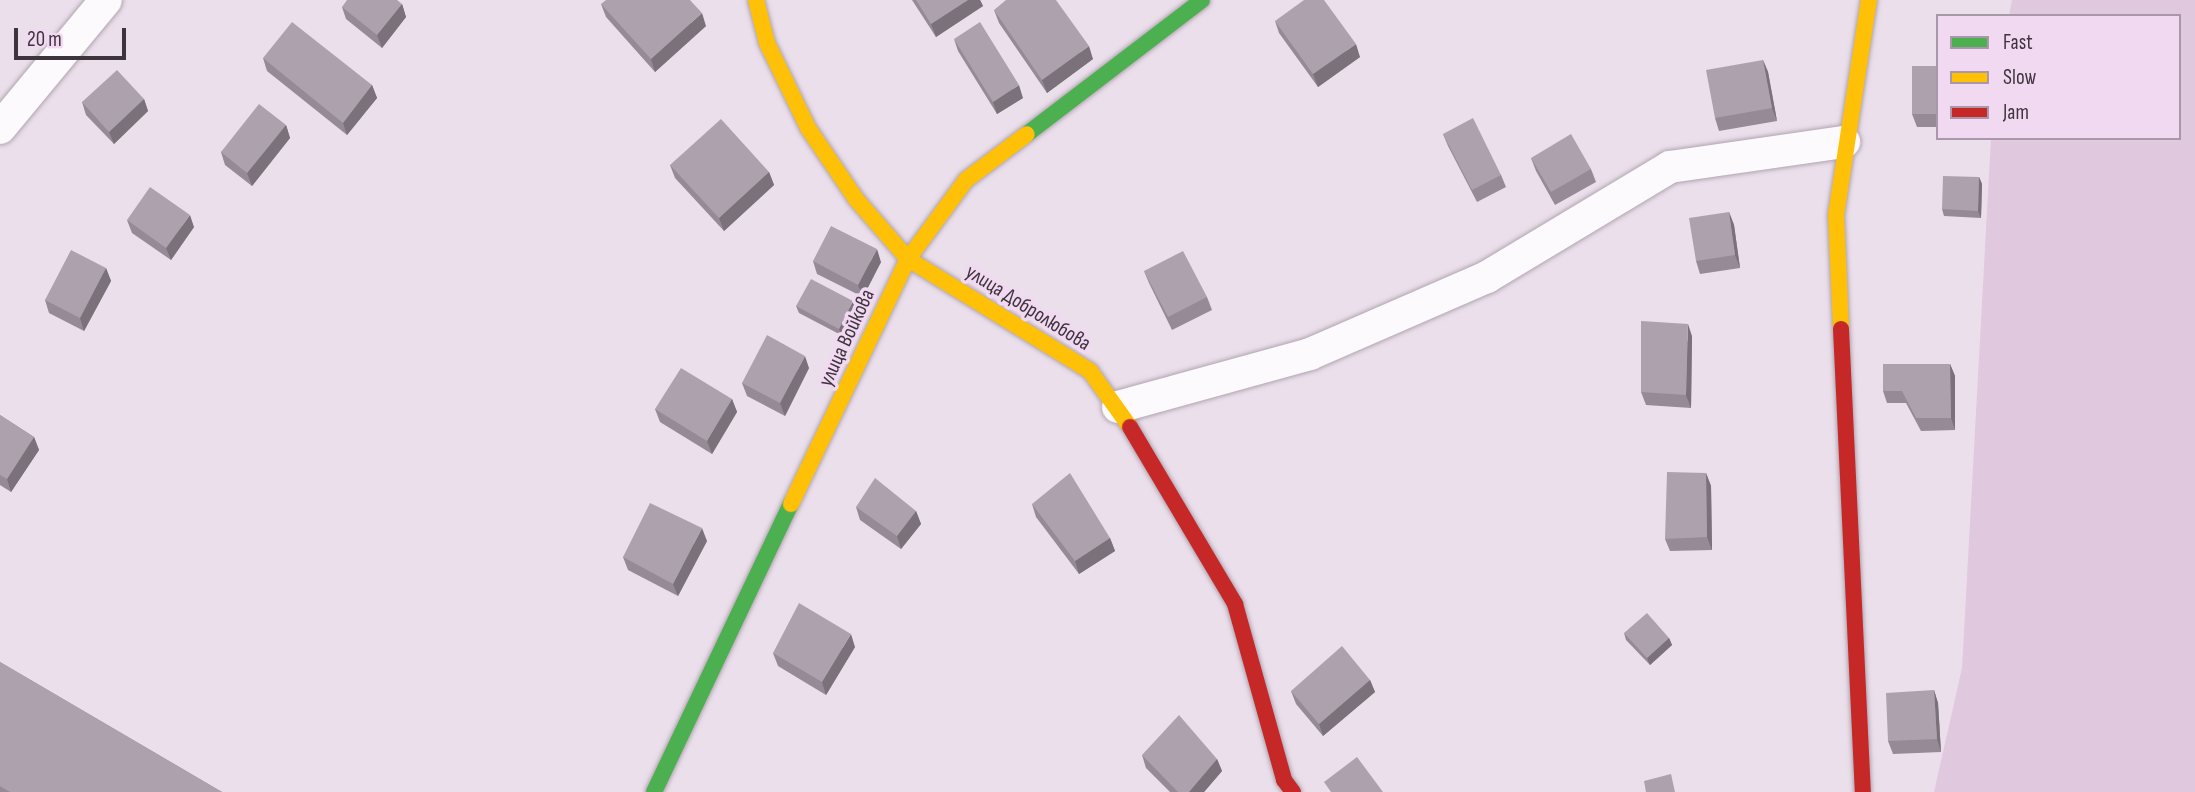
<!DOCTYPE html>
<meta charset="utf-8">
<style>
body{margin:0}
#map{position:relative;width:2195px;height:792px;overflow:hidden;background:#ecdfec;font-family:"Sofia Sans Condensed",sans-serif}
div>[style]{position:absolute}
.green>*{inset:0;background:#e0c8df}
.roads{filter:drop-shadow(0 0 2px #afa5af) drop-shadow(0 0 2px #afa5af)}
.street>*{height:32px;margin:-16px;padding:0 16px;transform-origin:16px;border-radius:16px;background:#fcfafc}
.fast>*{height:16px;margin:-8px;padding:0 8px;transform-origin:8px;border-radius:8px;background:#4caf50}
.slow>*{height:16px;margin:-8px;padding:0 8px;transform-origin:8px;border-radius:8px;background:#ffc107}
.jam>*{height:16px;margin:-8px;padding:0 8px;transform-origin:8px;border-radius:8px;background:#c62828}
.wall>*{inset:0;background:#968a96}
.shaded-wall>*{inset:0;background:#7a717a}
.building>*{inset:0;background:#aea1ae}
span{translate:-50% -50%;white-space:nowrap;text-align:center;line-height:1.15;-webkit-text-stroke:7px #f1daf1;paint-order:stroke}
.street-label{font-size:21px;color:#3e343d}
.legend{position:absolute;left:1936px;top:14px;width:245px;height:126px;box-sizing:border-box;background:#f1daf1;border:2px solid #a998a9;margin:0;padding:9px 12px;list-style:none;font-size:21px;color:#3e343d}
.legend li{display:flex;align-items:center;gap:14px;height:35px}
.legend b{width:35px;border:2px solid #a998a9}
.scale{position:absolute;left:14px;top:28px;width:112px;height:32px;box-sizing:border-box;border:4px solid #3e343d;border-top:0;padding-left:9px;font-size:21px;line-height:24px;white-space:nowrap;color:#3e343d;-webkit-text-stroke:5px #f1daf1;paint-order:stroke}
</style>
<div id="map">
<div class="green">
<i style="clip-path:polygon(2012px 0,2195px 0,2195px 792px,1934px 792px,1962px 668px,1991px 138px,2179px 138px,2179px 16px,2009px 16px)"></i>
</div>
<div class="roads">
<div class="street">
<i style="left:0;top:128px;width:166px;rotate:-50.4deg"></i>
<i style="left:1118px;top:407px;width:199px;rotate:-15.4deg"></i>
<i style="left:1310px;top:354px;width:193px;rotate:-23.5deg"></i>
<i style="left:1487px;top:277px;width:214px;rotate:-31deg"></i>
<i style="left:1670px;top:167px;width:176px;rotate:-8.2deg"></i>
</div>
<div class="fast">
<i style="left:1027px;top:134px;width:220px;rotate:-37.4deg"></i>
<i style="left:654px;top:792px;width:319px;rotate:-64.6deg"></i>
</div>
<div class="slow">
<i style="left:756px;top:0;width:44px;rotate:75.7deg"></i>
<i style="left:767px;top:43px;width:94px;rotate:64.2deg"></i>
<i style="left:808px;top:128px;width:86px;rotate:55.9deg"></i>
<i style="left:856px;top:199px;width:79px;rotate:49.1deg"></i>
<i style="left:908px;top:259px;width:214px;rotate:31.6deg"></i>
<i style="left:1090px;top:371px;width:69px;rotate:54.5deg"></i>
<i style="left:1841px;top:329px;width:114px;rotate:-92.5deg"></i>
<i style="left:1836px;top:215px;width:218px;rotate:-81.3deg"></i>
<i style="left:791px;top:504px;width:272px;rotate:-64.5deg"></i>
<i style="left:908px;top:259px;width:98px;rotate:-53.7deg"></i>
<i style="left:966px;top:180px;width:76px;rotate:-37deg"></i>
</div>
<div class="jam">
<i style="left:1841px;top:329px;width:464px;rotate:87.3deg"></i>
<i style="left:1130px;top:427px;width:206px;rotate:59.3deg"></i>
<i style="left:1235px;top:604px;width:183px;rotate:74.4deg"></i>
<i style="left:1284px;top:780px;width:15px;rotate:53deg"></i>
</div>
</div>
<div class="wall">
<i style="clip-path:polygon(912px 0,980px 0,983px 6px,936px 37px)"></i>
<i style="clip-path:polygon(402px 4px,406px 17px,382px 48px,346px 19px,342px 7px)"></i>
<i style="clip-path:polygon(601px 4px,706px 26px,655px 72px,606px 17px)"></i>
<i style="clip-path:polygon(994px 10px,1093px 59px,1047px 93px,999px 23px)"></i>
<i style="clip-path:polygon(1275px 21px,1360px 57px,1318px 87px,1279px 33px)"></i>
<i style="clip-path:polygon(954px 39px,1023px 98px,997px 114px,958px 51px)"></i>
<i style="clip-path:polygon(263px 58px,372px 85px,377px 98px,347px 135px,267px 71px)"></i>
<i style="clip-path:polygon(1763px 60px,1768px 72px,1777px 121px,1719px 131px,1715px 118px)"></i>
<i style="clip-path:polygon(1938px 66px,1938px 127px,1917px 127px,1912px 114px)"></i>
<i style="clip-path:polygon(144px 99px,148px 111px,114px 144px,86px 115px,82px 102px)"></i>
<i style="clip-path:polygon(286px 125px,290px 138px,252px 186px,225px 165px,221px 152px)"></i>
<i style="clip-path:polygon(1443px 134px,1501px 175px,1506px 187px,1477px 202px,1448px 146px)"></i>
<i style="clip-path:polygon(1531px 158px,1591px 169px,1596px 182px,1555px 205px,1536px 171px)"></i>
<i style="clip-path:polygon(670px 165px,769px 172px,774px 185px,724px 231px,675px 178px)"></i>
<i style="clip-path:polygon(1979px 177px,1982px 184px,1981px 218px,1944px 216px,1942px 209px)"></i>
<i style="clip-path:polygon(1729px 212px,1734px 225px,1740px 268px,1700px 274px,1696px 261px)"></i>
<i style="clip-path:polygon(127px 220px,194px 227px,171px 260px,132px 233px)"></i>
<i style="clip-path:polygon(813px 261px,881px 262px,863px 297px,817px 274px)"></i>
<i style="clip-path:polygon(106px 268px,111px 281px,84px 331px,49px 313px,45px 300px)"></i>
<i style="clip-path:polygon(1144px 271px,1207px 297px,1212px 310px,1172px 330px,1149px 283px)"></i>
<i style="clip-path:polygon(796px 306px,856px 308px,841px 335px,799px 313px)"></i>
<i style="clip-path:polygon(1692px 336px,1691px 408px,1646px 405px,1641px 392px)"></i>
<i style="clip-path:polygon(1950px 364px,1955px 376px,1955px 430px,1921px 431px,1906px 403px,1887px 403px,1883px 391px)"></i>
<i style="clip-path:polygon(809px 368px,785px 416px,747px 396px,742px 383px)"></i>
<i style="clip-path:polygon(732px 399px,737px 412px,712px 454px,660px 422px,655px 409px)"></i>
<i style="clip-path:polygon(0 415px,34px 437px,39px 450px,11px 492px,0 485px)"></i>
<i style="clip-path:polygon(1706px 473px,1711px 486px,1712px 550px,1670px 551px,1665px 539px)"></i>
<i style="clip-path:polygon(1032px 504px,1110px 538px,1115px 551px,1079px 574px,1036px 517px)"></i>
<i style="clip-path:polygon(856px 507px,916px 511px,921px 524px,901px 549px,860px 520px)"></i>
<i style="clip-path:polygon(707px 541px,678px 596px,628px 570px,623px 557px)"></i>
<i style="clip-path:polygon(1624px 633px,1669px 638px,1672px 645px,1650px 665px,1626px 640px)"></i>
<i style="clip-path:polygon(855px 647px,826px 695px,778px 666px,773px 653px)"></i>
<i style="clip-path:polygon(0 662px,222px 792px,0 792px)"></i>
<i style="clip-path:polygon(1370px 680px,1375px 692px,1323px 736px,1296px 704px,1291px 691px)"></i>
<i style="clip-path:polygon(1934px 690px,1938px 703px,1941px 752px,1893px 754px,1888px 741px)"></i>
<i style="clip-path:polygon(1142px 755px,1217px 759px,1222px 771px,1204px 792px,1170px 792px,1146px 768px)"></i>
</div>
<div class="shaded-wall">
<i style="clip-path:polygon(968px 0,980px 0,983px 6px,936px 37px,931px 24px)"></i>
<i style="clip-path:polygon(402px 4px,406px 17px,382px 48px,377px 35px)"></i>
<i style="clip-path:polygon(702px 13px,706px 26px,655px 72px,651px 59px)"></i>
<i style="clip-path:polygon(1356px 44px,1360px 57px,1318px 87px,1313px 74px)"></i>
<i style="clip-path:polygon(1089px 46px,1093px 59px,1047px 93px,1042px 80px)"></i>
<i style="clip-path:polygon(1763px 60px,1768px 72px,1777px 121px,1772px 108px)"></i>
<i style="clip-path:polygon(372px 85px,377px 98px,347px 135px,343px 123px)"></i>
<i style="clip-path:polygon(1019px 85px,1023px 98px,997px 114px,993px 102px)"></i>
<i style="clip-path:polygon(144px 99px,148px 111px,114px 144px,109px 132px)"></i>
<i style="clip-path:polygon(286px 125px,290px 138px,252px 186px,247px 173px)"></i>
<i style="clip-path:polygon(769px 172px,774px 185px,724px 231px,719px 218px)"></i>
<i style="clip-path:polygon(1979px 177px,1982px 184px,1981px 218px,1978px 211px)"></i>
<i style="clip-path:polygon(1729px 212px,1734px 225px,1740px 268px,1735px 255px)"></i>
<i style="clip-path:polygon(190px 215px,194px 227px,171px 260px,166px 248px)"></i>
<i style="clip-path:polygon(877px 249px,881px 262px,863px 297px,858px 285px)"></i>
<i style="clip-path:polygon(106px 268px,111px 281px,84px 331px,80px 318px)"></i>
<i style="clip-path:polygon(853px 301px,856px 308px,841px 335px,839px 329px)"></i>
<i style="clip-path:polygon(1688px 324px,1692px 336px,1691px 408px,1686px 395px)"></i>
<i style="clip-path:polygon(805px 356px,809px 368px,785px 416px,780px 403px)"></i>
<i style="clip-path:polygon(1950px 364px,1955px 376px,1955px 430px,1951px 418px)"></i>
<i style="clip-path:polygon(732px 399px,737px 412px,712px 454px,707px 441px)"></i>
<i style="clip-path:polygon(34px 437px,39px 450px,11px 492px,7px 479px)"></i>
<i style="clip-path:polygon(1706px 473px,1711px 486px,1712px 550px,1707px 537px)"></i>
<i style="clip-path:polygon(916px 511px,921px 524px,901px 549px,897px 536px)"></i>
<i style="clip-path:polygon(702px 528px,707px 541px,678px 596px,673px 584px)"></i>
<i style="clip-path:polygon(1110px 538px,1115px 551px,1079px 574px,1075px 561px)"></i>
<i style="clip-path:polygon(851px 634px,855px 647px,826px 695px,822px 682px)"></i>
<i style="clip-path:polygon(1669px 638px,1672px 645px,1650px 665px,1647px 658px)"></i>
<i style="clip-path:polygon(1370px 680px,1375px 692px,1323px 736px,1319px 724px)"></i>
<i style="clip-path:polygon(1934px 690px,1938px 703px,1941px 752px,1937px 739px)"></i>
<i style="clip-path:polygon(1217px 759px,1222px 771px,1204px 792px,1189px 792px)"></i>
</div>
<div class="building">
<i style="clip-path:polygon(347px 0,397px 0,402px 4px,377px 35px,342px 7px)"></i>
<i style="clip-path:polygon(606px 0,690px 0,702px 13px,651px 59px,601px 4px)"></i>
<i style="clip-path:polygon(916px 0,968px 0,931px 24px)"></i>
<i style="clip-path:polygon(1006px 0,1056px 0,1089px 46px,1042px 80px,994px 10px)"></i>
<i style="clip-path:polygon(1304px 0,1324px 0,1356px 44px,1313px 74px,1275px 21px)"></i>
<i style="clip-path:polygon(292px 22px,372px 85px,343px 123px,263px 58px)"></i>
<i style="clip-path:polygon(980px 22px,1019px 85px,993px 102px,954px 39px)"></i>
<i style="clip-path:polygon(1763px 60px,1772px 108px,1715px 118px,1706px 70px)"></i>
<i style="clip-path:polygon(1912px 66px,1938px 66px,1938px 114px,1912px 114px)"></i>
<i style="clip-path:polygon(117px 70px,144px 99px,109px 132px,82px 102px)"></i>
<i style="clip-path:polygon(259px 104px,286px 125px,247px 173px,221px 152px)"></i>
<i style="clip-path:polygon(1473px 118px,1501px 175px,1472px 190px,1443px 134px)"></i>
<i style="clip-path:polygon(721px 119px,769px 172px,719px 218px,670px 165px)"></i>
<i style="clip-path:polygon(1571px 134px,1591px 169px,1551px 192px,1531px 158px)"></i>
<i style="clip-path:polygon(1943px 176px,1979px 177px,1978px 211px,1942px 209px)"></i>
<i style="clip-path:polygon(150px 187px,190px 215px,166px 248px,127px 220px)"></i>
<i style="clip-path:polygon(1729px 212px,1735px 255px,1696px 261px,1689px 218px)"></i>
<i style="clip-path:polygon(831px 226px,877px 249px,858px 285px,813px 261px)"></i>
<i style="clip-path:polygon(71px 250px,106px 268px,80px 318px,45px 300px)"></i>
<i style="clip-path:polygon(1183px 251px,1207px 297px,1168px 317px,1144px 271px)"></i>
<i style="clip-path:polygon(811px 279px,853px 301px,839px 329px,796px 306px)"></i>
<i style="clip-path:polygon(1641px 321px,1688px 324px,1686px 395px,1641px 392px)"></i>
<i style="clip-path:polygon(767px 335px,805px 356px,780px 403px,742px 383px)"></i>
<i style="clip-path:polygon(1883px 364px,1950px 364px,1951px 418px,1916px 418px,1902px 391px,1883px 391px)"></i>
<i style="clip-path:polygon(681px 368px,732px 399px,707px 441px,655px 409px)"></i>
<i style="clip-path:polygon(0 415px,34px 437px,7px 479px,0 475px)"></i>
<i style="clip-path:polygon(1667px 472px,1706px 473px,1707px 537px,1665px 539px)"></i>
<i style="clip-path:polygon(1070px 473px,1110px 538px,1075px 561px,1032px 504px)"></i>
<i style="clip-path:polygon(875px 478px,916px 511px,897px 536px,856px 507px)"></i>
<i style="clip-path:polygon(650px 503px,702px 528px,673px 584px,623px 557px)"></i>
<i style="clip-path:polygon(799px 603px,851px 634px,822px 682px,773px 653px)"></i>
<i style="clip-path:polygon(1647px 613px,1669px 638px,1647px 658px,1624px 633px)"></i>
<i style="clip-path:polygon(1342px 646px,1370px 680px,1319px 724px,1291px 691px)"></i>
<i style="clip-path:polygon(0 662px,222px 792px,10px 792px,0 786px)"></i>
<i style="clip-path:polygon(1934px 690px,1937px 739px,1888px 741px,1886px 693px)"></i>
<i style="clip-path:polygon(1179px 715px,1217px 759px,1189px 792px,1178px 792px,1142px 755px)"></i>
<i style="clip-path:polygon(1357px 757px,1383px 792px,1331px 792px,1324px 782px)"></i>
<i style="clip-path:polygon(1671px 774px,1675px 792px,1646px 792px,1644px 781px)"></i>
</div>
<div class="street-label">
<span style="left:1028px;top:308px;rotate:32deg">улица Добролюбова</span>
<span style="left:847px;top:338px;rotate:-65deg">улица Войкова</span>
</div>
<ul class="legend">
<li><b style="height:9px;background:#4caf50"></b>Fast</li>
<li><b style="height:9px;background:#ffc107"></b>Slow</li>
<li><b style="height:9px;background:#c62828"></b>Jam</li>
</ul>
<div class="scale">20 m</div>
</div>
